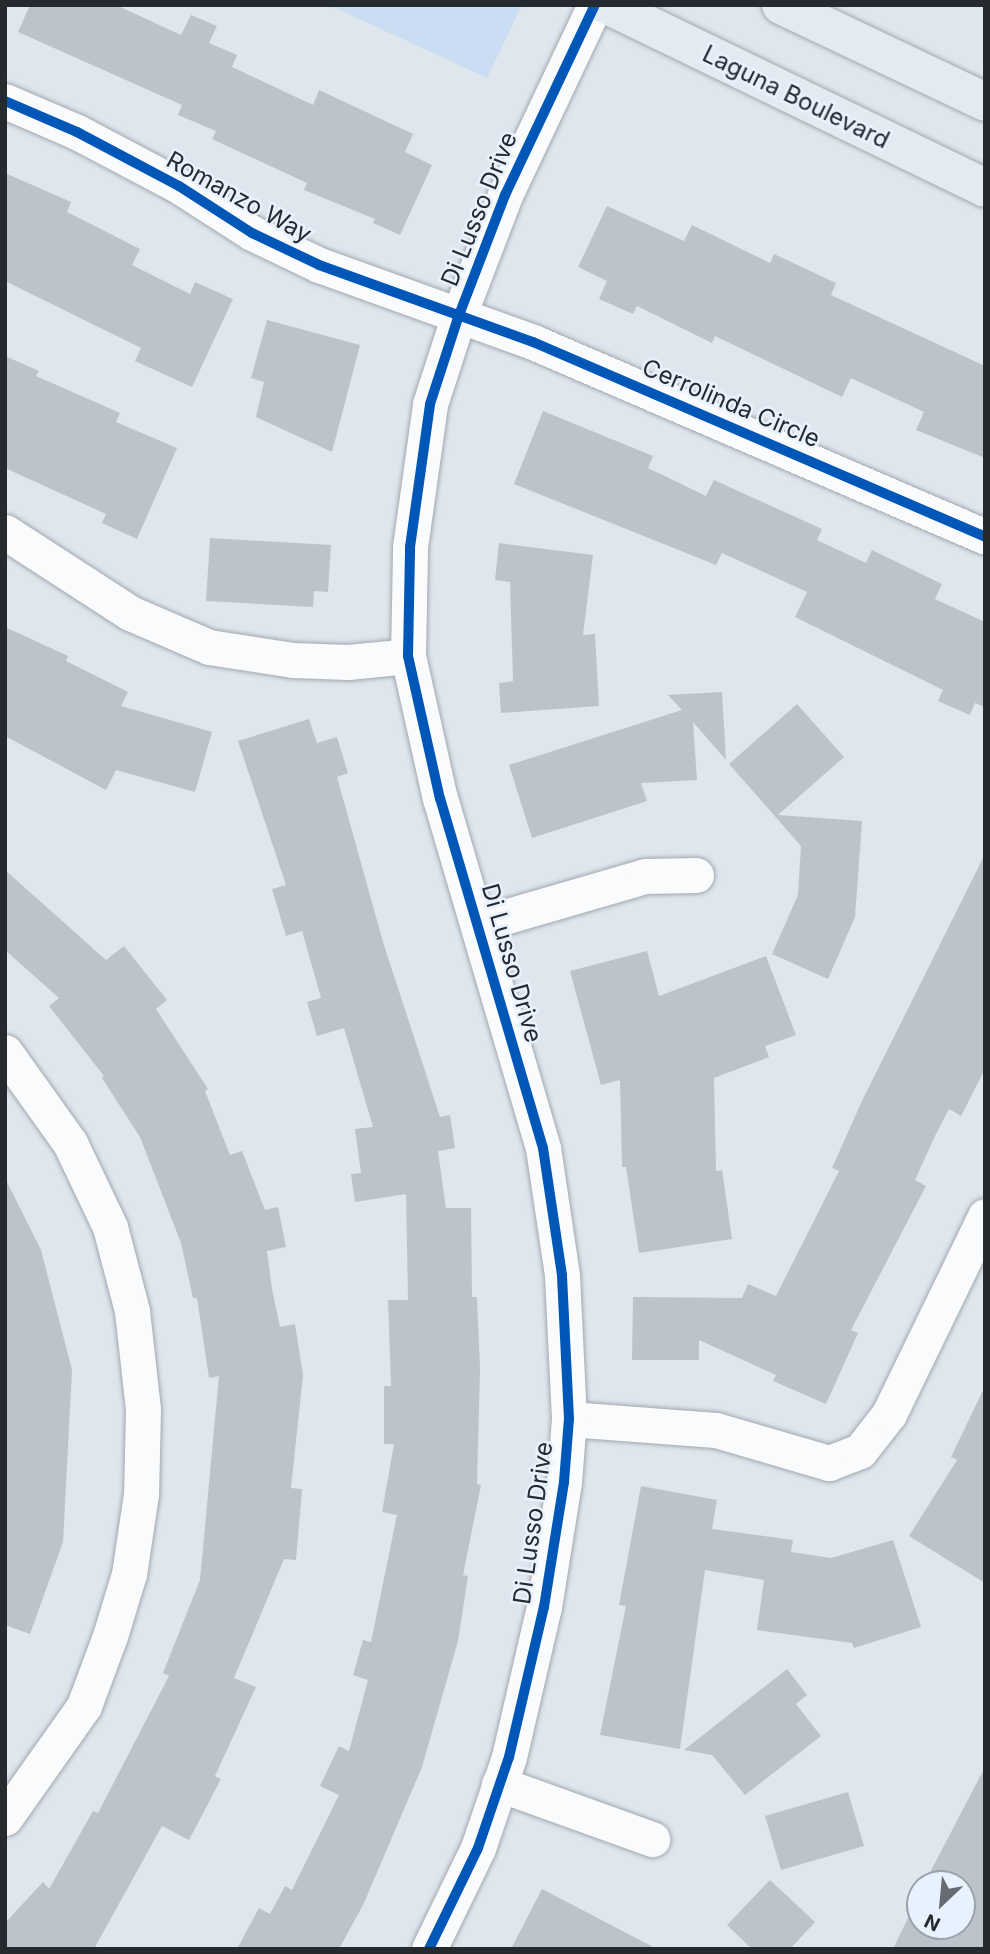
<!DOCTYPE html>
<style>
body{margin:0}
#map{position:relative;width:990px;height:1954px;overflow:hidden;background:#dfe6ee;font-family:Inter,sans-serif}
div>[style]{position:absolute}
.green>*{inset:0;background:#caddf3}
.building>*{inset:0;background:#bdc3ca}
.roads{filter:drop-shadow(0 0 2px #a2a8ae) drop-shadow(0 0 2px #a2a8ae)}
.minor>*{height:35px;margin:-17.5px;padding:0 17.5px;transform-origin:17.5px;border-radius:17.5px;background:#fafbfc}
.major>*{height:38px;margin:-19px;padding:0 19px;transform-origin:19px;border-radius:19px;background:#e4eaf1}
.cycleway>*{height:10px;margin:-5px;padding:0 5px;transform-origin:5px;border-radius:5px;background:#0057b8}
span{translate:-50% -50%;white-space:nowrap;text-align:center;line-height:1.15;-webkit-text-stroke:5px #e8f2fe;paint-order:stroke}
.street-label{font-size:24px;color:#252a2f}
.frame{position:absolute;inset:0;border:7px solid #252a2f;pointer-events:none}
.north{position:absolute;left:906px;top:1870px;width:70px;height:70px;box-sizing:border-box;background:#e8f2fe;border:2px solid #9aa2ab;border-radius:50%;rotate:206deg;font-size:19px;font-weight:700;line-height:28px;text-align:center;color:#252a2f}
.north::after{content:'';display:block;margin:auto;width:24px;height:32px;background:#666c72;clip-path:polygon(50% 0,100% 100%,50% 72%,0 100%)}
</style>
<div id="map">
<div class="green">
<i style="clip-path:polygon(329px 5px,522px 5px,487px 78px)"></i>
</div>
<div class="building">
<i style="clip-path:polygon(30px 5px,116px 5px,181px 35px,191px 15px,217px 26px,209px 43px,237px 55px,232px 67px,313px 105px,319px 90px,413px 134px,405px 152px,432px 165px,400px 235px,373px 223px,375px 219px,304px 190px,307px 183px,212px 139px,216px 131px,178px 115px,182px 105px,18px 32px)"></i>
<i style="clip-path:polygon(5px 173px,71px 202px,67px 212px,140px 249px,132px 265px,190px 294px,195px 282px,233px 299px,192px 387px,135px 361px,141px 348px,5px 281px)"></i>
<i style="clip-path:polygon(607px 206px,684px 241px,692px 225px,770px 263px,774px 254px,836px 283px,831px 295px,985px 366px,985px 458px,916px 430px,924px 412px,851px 378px,842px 397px,715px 336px,712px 343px,637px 306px,633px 314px,599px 299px,607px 281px,578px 267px)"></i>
<i style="clip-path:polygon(267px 320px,360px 345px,332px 452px,256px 417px,264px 382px,251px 378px)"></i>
<i style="clip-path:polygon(5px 356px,39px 371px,36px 376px,120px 413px,116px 422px,177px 448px,137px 539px,102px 523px,106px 514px,5px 468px)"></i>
<i style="clip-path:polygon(543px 411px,653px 456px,648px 468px,706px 496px,714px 480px,822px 529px,817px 540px,866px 563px,872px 550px,942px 584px,935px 599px,985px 622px,985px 707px,975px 703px,970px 715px,938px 701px,943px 690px,795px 617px,807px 592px,722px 553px,716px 565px,514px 484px)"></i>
<i style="clip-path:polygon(210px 538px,331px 545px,328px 592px,314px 591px,313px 607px,206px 601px)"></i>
<i style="clip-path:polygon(499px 543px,593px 555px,583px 635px,595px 634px,599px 706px,501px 713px,499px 683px,513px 681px,510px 582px,495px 580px)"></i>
<i style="clip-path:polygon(5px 627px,68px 656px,66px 661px,128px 692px,121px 706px,212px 732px,195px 792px,116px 770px,106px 790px,5px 736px)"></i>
<i style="clip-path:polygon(722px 692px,726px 760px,693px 722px,697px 780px,641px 783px,647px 801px,532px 838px,509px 765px,682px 710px,668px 695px)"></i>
<i style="clip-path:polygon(797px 704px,844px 757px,778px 815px,862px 821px,855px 917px,828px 979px,772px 954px,798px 895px,801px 846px,729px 764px)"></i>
<i style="clip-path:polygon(309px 719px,317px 743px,337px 737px,348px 773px,337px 777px,383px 942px,440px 1117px,450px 1115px,455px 1148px,438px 1151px,446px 1208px,471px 1208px,472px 1297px,477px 1297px,480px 1368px,477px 1484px,481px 1485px,463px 1575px,468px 1576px,458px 1641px,422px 1767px,364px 1903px,339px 1949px,237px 1949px,259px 1908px,270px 1914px,285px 1886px,292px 1890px,339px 1795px,320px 1786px,339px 1746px,349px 1751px,368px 1680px,353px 1675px,363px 1640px,371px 1642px,397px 1515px,382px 1512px,394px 1444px,384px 1444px,384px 1386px,391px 1386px,388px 1300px,408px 1300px,406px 1194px,355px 1202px,351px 1174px,361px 1173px,355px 1129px,373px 1127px,344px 1028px,317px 1036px,307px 1002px,321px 998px,302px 931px,286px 936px,272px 889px,286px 885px,238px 741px)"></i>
<i style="clip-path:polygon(985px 854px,985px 1069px,961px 1116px,949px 1109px,935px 1136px,915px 1180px,926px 1186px,851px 1330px,858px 1333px,826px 1404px,773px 1381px,776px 1375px,699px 1340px,699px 1360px,632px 1360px,633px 1297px,742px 1298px,748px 1284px,776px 1296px,839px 1171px,832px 1168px,861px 1103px)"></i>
<i style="clip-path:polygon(5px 870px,106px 960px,124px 946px,167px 1000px,156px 1009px,208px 1089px,205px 1091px,230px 1155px,242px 1151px,265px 1210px,278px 1207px,286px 1247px,267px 1251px,272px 1289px,280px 1327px,295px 1324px,303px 1375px,291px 1488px,302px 1489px,296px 1560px,284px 1559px,234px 1678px,256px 1687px,215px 1776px,221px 1779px,189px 1840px,162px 1826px,94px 1949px,5px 1949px,5px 1923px,43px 1882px,49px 1889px,93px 1811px,98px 1813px,169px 1676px,163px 1673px,200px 1580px,219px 1376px,209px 1378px,197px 1298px,193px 1298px,181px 1243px,140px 1137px,102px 1078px,104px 1076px,49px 1006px,59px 998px,5px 950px)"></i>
<i style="clip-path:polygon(647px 951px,659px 996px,766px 956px,796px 1035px,765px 1046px,769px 1057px,714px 1078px,716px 1171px,722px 1170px,732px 1239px,639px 1253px,626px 1167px,622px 1167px,620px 1080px,601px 1085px,570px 971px)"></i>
<i style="clip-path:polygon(5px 1178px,41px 1250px,72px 1370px,63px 1542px,30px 1634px,5px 1625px)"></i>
<i style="clip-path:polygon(985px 1386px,985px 1583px,909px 1536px,957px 1460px,951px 1457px)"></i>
<i style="clip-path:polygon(641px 1486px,717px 1500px,712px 1529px,793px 1540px,791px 1552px,831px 1558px,893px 1540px,921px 1627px,854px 1648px,852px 1643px,757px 1630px,764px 1580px,705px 1570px,680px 1749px,600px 1735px,626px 1606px,619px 1605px)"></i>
<i style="clip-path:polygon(787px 1669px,807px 1695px,796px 1704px,821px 1736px,745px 1795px,712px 1755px,684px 1750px)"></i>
<i style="clip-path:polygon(985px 1767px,985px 1949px,893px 1949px,920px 1893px,920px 1926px,962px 1926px,962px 1884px,924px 1884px)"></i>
<i style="clip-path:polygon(848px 1792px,864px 1846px,781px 1870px,765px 1816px)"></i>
<i style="clip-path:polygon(770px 1880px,815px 1922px,790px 1949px,752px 1949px,727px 1925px)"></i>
<i style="clip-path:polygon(542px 1889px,657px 1949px,511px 1949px)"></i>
</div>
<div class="roads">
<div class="minor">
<i style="left:5px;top:101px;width:78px;rotate:23.3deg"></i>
<i style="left:77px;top:132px;width:115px;rotate:27.9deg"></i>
<i style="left:179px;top:186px;width:87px;rotate:32.8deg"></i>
<i style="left:252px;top:233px;width:74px;rotate:25.5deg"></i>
<i style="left:319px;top:265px;width:227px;rotate:19.8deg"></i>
<i style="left:533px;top:342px;width:492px;rotate:23.3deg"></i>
<i style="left:5px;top:532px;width:149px;rotate:32.9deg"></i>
<i style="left:130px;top:613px;width:86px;rotate:23.3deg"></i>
<i style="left:209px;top:647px;width:85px;rotate:8.8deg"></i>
<i style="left:293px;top:660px;width:55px;rotate:2.1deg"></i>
<i style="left:348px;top:662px;width:60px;rotate:-5.7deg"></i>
<i style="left:480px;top:924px;width:172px;rotate:-16.2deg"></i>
<i style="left:645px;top:876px;width:51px;rotate:-1.1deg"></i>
<i style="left:5px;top:1052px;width:112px;rotate:54.5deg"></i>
<i style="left:70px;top:1143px;width:93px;rotate:64.5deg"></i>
<i style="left:110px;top:1227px;width:87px;rotate:75.3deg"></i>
<i style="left:132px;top:1311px;width:99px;rotate:83.6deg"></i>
<i style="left:143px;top:1409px;width:85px;rotate:91.3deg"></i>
<i style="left:141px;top:1494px;width:81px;rotate:98.5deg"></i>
<i style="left:129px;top:1574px;width:65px;rotate:107deg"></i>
<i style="left:110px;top:1636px;width:75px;rotate:110.4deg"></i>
<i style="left:84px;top:1706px;width:137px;rotate:125.2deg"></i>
<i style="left:569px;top:1419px;width:147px;rotate:4.3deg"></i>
<i style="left:716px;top:1430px;width:118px;rotate:16.3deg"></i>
<i style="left:829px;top:1463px;width:33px;rotate:-21deg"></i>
<i style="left:860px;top:1451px;width:47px;rotate:-51.9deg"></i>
<i style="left:889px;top:1414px;width:220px;rotate:-64.1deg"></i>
<i style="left:499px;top:1784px;width:163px;rotate:19.8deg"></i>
<i style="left:429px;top:1949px;width:112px;rotate:-64.1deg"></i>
<i style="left:478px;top:1848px;width:96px;rotate:-71.2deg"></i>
<i style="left:509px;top:1757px;width:154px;rotate:-76.9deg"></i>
<i style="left:544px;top:1607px;width:127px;rotate:-80.9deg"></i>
<i style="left:564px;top:1482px;width:63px;rotate:-85.5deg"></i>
<i style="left:569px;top:1419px;width:144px;rotate:-92.8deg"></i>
<i style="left:562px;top:1275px;width:128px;rotate:-98.5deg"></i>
<i style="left:543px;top:1148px;width:364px;rotate:-106.4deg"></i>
<i style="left:440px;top:799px;width:147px;rotate:-102.6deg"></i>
<i style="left:408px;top:656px;width:109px;rotate:-88.9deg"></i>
<i style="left:410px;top:547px;width:144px;rotate:-82deg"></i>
<i style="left:430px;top:404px;width:94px;rotate:-72deg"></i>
<i style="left:459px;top:315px;width:129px;rotate:-69deg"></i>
<i style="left:505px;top:195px;width:210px;rotate:-64.7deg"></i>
</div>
<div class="major">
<i style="left:607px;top:5px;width:420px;rotate:25.8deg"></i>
<i style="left:781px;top:5px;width:226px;rotate:25.4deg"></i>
</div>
</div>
<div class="cycleway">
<i style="left:5px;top:101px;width:78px;rotate:23.3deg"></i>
<i style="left:77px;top:132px;width:115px;rotate:27.9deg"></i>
<i style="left:179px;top:186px;width:87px;rotate:32.8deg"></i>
<i style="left:252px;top:233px;width:74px;rotate:25.5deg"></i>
<i style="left:319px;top:265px;width:227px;rotate:19.8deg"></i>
<i style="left:533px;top:342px;width:492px;rotate:23.3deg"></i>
<i style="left:429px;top:1949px;width:112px;rotate:-64.1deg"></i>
<i style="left:478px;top:1848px;width:96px;rotate:-71.2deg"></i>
<i style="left:509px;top:1757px;width:154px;rotate:-76.9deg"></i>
<i style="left:544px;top:1607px;width:127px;rotate:-80.9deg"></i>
<i style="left:564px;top:1482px;width:63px;rotate:-85.5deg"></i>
<i style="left:569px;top:1419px;width:144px;rotate:-92.8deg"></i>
<i style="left:562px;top:1275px;width:128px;rotate:-98.5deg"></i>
<i style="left:543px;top:1148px;width:364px;rotate:-106.4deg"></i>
<i style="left:440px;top:799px;width:147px;rotate:-102.6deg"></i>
<i style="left:408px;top:656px;width:109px;rotate:-88.9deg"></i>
<i style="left:410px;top:547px;width:144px;rotate:-82deg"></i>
<i style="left:430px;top:404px;width:94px;rotate:-72deg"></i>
<i style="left:459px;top:315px;width:129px;rotate:-69deg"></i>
<i style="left:505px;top:195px;width:210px;rotate:-64.7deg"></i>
</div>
<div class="street-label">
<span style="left:796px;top:97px;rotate:26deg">Laguna Boulevard</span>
<span style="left:239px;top:197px;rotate:29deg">Romanzo Way</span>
<span style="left:479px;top:209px;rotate:-68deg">Di Lusso Drive</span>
<span style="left:731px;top:403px;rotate:23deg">Cerrolinda Circle</span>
<span style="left:512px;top:963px;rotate:74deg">Di Lusso Drive</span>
<span style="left:533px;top:1523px;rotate:-82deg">Di Lusso Drive</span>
</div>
<div class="frame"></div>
<div class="north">N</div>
</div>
